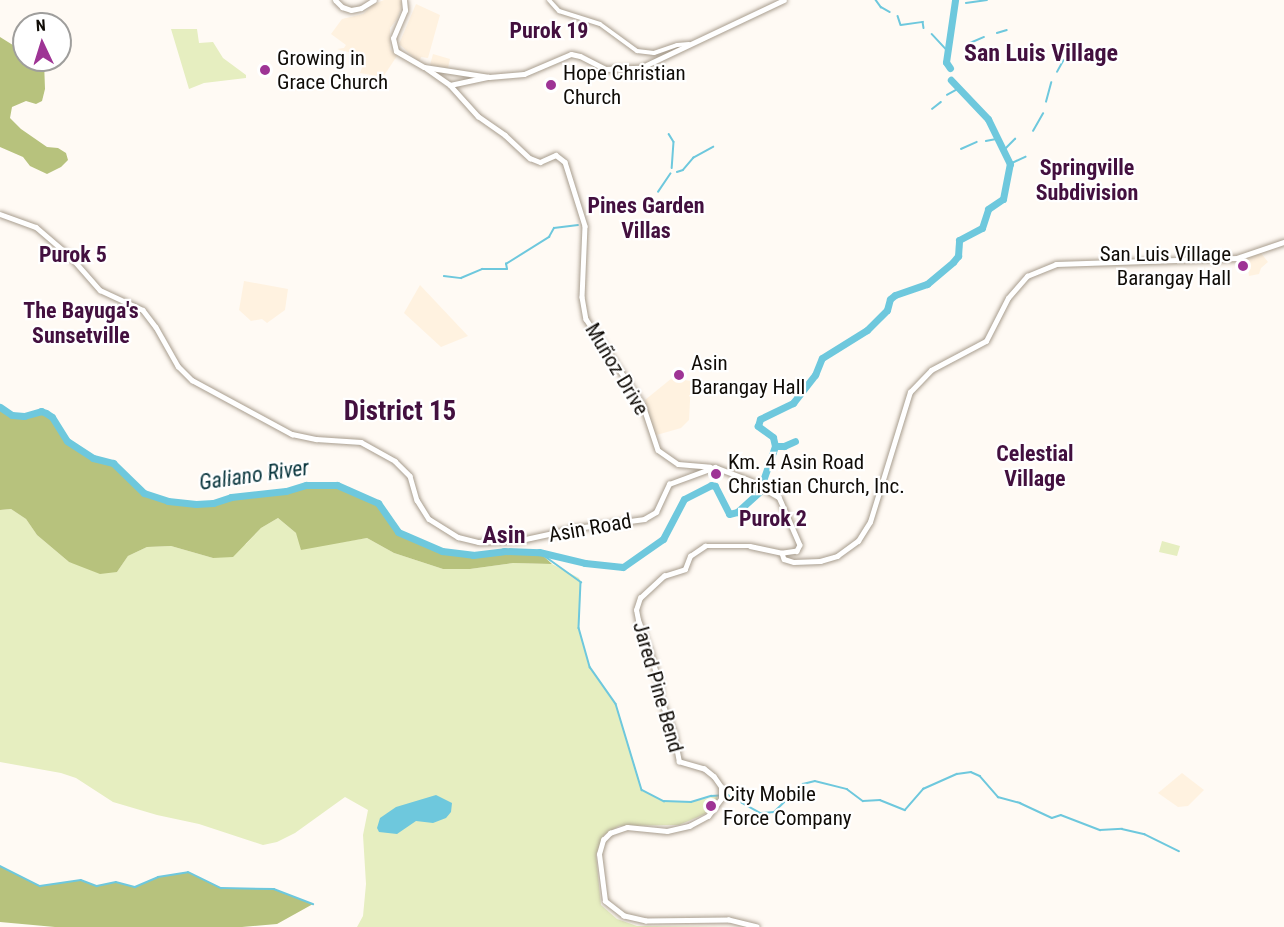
<!DOCTYPE html>
<meta charset="utf-8">
<style>
body{margin:0}
#map{position:relative;width:1284px;height:927px;overflow:hidden;background:#fffaf4;font-family:"Roboto Condensed",sans-serif}
div>[style]{position:absolute}
.built>*{inset:0;background:#fff2e0}
.green>*{inset:0;background:#e6eec0}
.forest>*{inset:0;background:#b7c27d}
.water>*{inset:0;background:#6ec8dd}
.stream>*{height:1.5px;margin:-0.75px;padding:0 0.75px;transform-origin:0.75px;border-radius:0.75px;background:#6ec8dd}
.river>*{height:7px;margin:-3.5px;padding:0 3.5px;transform-origin:3.5px;border-radius:3.5px;background:#6ec8dd}
.roads{filter:drop-shadow(0 0 2px #a89d8e) drop-shadow(0 0 2px #a89d8e)}
.minor>*{height:4px;margin:-2px;padding:0 2px;transform-origin:2px;border-radius:2px;background:#fff}
.major>*{height:4.5px;margin:-2.25px;padding:0 2.25px;transform-origin:2.25px;border-radius:2.25px;background:#fff}
.highway>*{height:5px;margin:-2.5px;padding:0 2.5px;transform-origin:2.5px;border-radius:2.5px;background:#fff}
.dots>*{width:16px;height:16px;translate:-50% -50%;box-sizing:border-box;border:3px solid #fff;border-radius:50%}
span{translate:-50% -50%;white-space:nowrap;text-align:center;line-height:1.15;-webkit-text-stroke:4.5px #fff;paint-order:stroke}
.poi-label{font-size:21px;color:#100c07}
.left{translate:0 -50%;text-align:left}
.right{translate:-100% -50%;text-align:right}
.street-label{font-size:21px;color:#100c07}
.neighbourhood-label{font-size:22px;color:#43103f;font-weight:700}
.water-label{font-size:22px;color:#08353d;font-style:italic}
.quarter-label{font-size:24px;color:#43103f;font-weight:700}
.district-label{font-size:27px;color:#43103f;font-weight:700}
.north{position:absolute;left:12px;top:12px;width:60px;height:60px;box-sizing:border-box;background:#fff;border:2px solid #9f9e9c;border-radius:50%;rotate:356deg;font-size:16px;font-weight:700;line-height:24px;text-align:center;color:#100c07}
.north::after{content:'';display:block;margin:auto;width:21px;height:27px;background:#9e3495;clip-path:polygon(50% 0,100% 100%,50% 72%,0 100%)}
</style>
<div id="map">
<div class="built">
<i style="clip-path:polygon(384px 0,401px 0,403px 3px,397px 19px,390px 28px,390px 49px,397px 56px,383px 77px,360px 73px,366px 57px,337px 49px,344px 48px,346px 45px,331px 34px,342px 19px,363px 14px,372px 5px)"></i>
<i style="clip-path:polygon(416px 4px,440px 15px,428px 58px,421px 57px,419px 62px,399px 44px)"></i>
<i style="clip-path:polygon(433px 54px,450px 59px,448px 68px,430px 65px)"></i>
<i style="clip-path:polygon(1261px 253px,1268px 262px,1261px 268px,1259px 274px,1249px 276px,1246px 258px)"></i>
<i style="clip-path:polygon(244px 281px,288px 289px,285px 310px,267px 323px,262px 319px,251px 321px,239px 310px)"></i>
<i style="clip-path:polygon(420px 285px,468px 336px,441px 347px,404px 313px)"></i>
<i style="clip-path:polygon(672px 378px,691px 381px,689px 420px,681px 428px,653px 436px,645px 400px)"></i>
<i style="clip-path:polygon(1182px 773px,1204px 790px,1188px 806px,1178px 807px,1158px 793px)"></i>
</div>
<div class="green">
<i style="clip-path:polygon(171px 29px,197px 29px,199px 43px,213px 42px,223px 58px,246px 75px,246px 78px,204px 83px,189px 89px)"></i>
<i style="clip-path:polygon(11px 509px,26px 519px,37px 535px,69px 562px,117px 572px,128px 556px,147px 547px,171px 546px,213px 558px,246px 544px,261px 528px,278px 518px,296px 533px,336px 543px,367px 538px,394px 553px,443px 569px,470px 569px,513px 563px,552px 564px,579px 578px,581px 582px,579px 628px,590px 667px,616px 704px,642px 790px,664px 801px,691px 802px,717px 796px,717px 800px,705px 814px,679px 825px,619px 826px,604px 835px,596px 855px,601px 905px,617px 919px,637px 926px,739px 927px,357px 927px,363px 916px,366px 884px,363px 835px,368px 810px,345px 797px,295px 833px,277px 842px,263px 845px,199px 824px,157px 815px,113px 802px,76px 778px,61px 773px,0 762px,0 510px)"></i>
<i style="clip-path:polygon(1162px 541px,1180px 546px,1177px 556px,1159px 552px)"></i>
</div>
<div class="forest">
<i style="clip-path:polygon(0 37px,24px 52px,24px 60px,44px 61px,45px 89px,42px 101px,36px 104px,26px 101px,12px 107px,10px 118px,21px 129px,47px 147px,58px 148px,66px 153px,68px 160px,61px 167px,47px 174px,30px 166px,23px 157px,0 147px)"></i>
<i style="clip-path:polygon(0 407px,12px 415px,24px 416px,41px 411px,46px 413px,52px 417px,67px 441px,93px 458px,113px 463px,144px 493px,168px 501px,196px 504px,213px 503px,231px 497px,286px 491px,306px 485px,337px 485px,378px 503px,398px 532px,442px 551px,473px 555px,504px 551px,539px 552px,552px 564px,513px 563px,470px 569px,443px 569px,394px 553px,367px 538px,301px 550px,296px 533px,278px 518px,261px 528px,233px 557px,213px 558px,171px 546px,147px 547px,128px 556px,117px 572px,100px 574px,69px 562px,37px 535px,26px 519px,11px 509px,0 510px)"></i>
<i style="clip-path:polygon(0 866px,40px 886px,81px 880px,97px 886px,116px 882px,135px 887px,158px 877px,188px 872px,221px 888px,274px 889px,313px 904px,277px 924px,242px 927px,55px 927px,0 922px)"></i>
</div>
<div class="water">
<i style="clip-path:polygon(436px 795px,452px 803px,451px 812px,446px 818px,433px 823px,416px 821px,397px 834px,379px 832px,377px 828px,380px 818px,396px 807px)"></i>
</div>
<div class="stream">
<i style="left:876px;top:0;width:9px;rotate:54deg"></i>
<i style="left:881px;top:7px;width:10px;rotate:29deg"></i>
<i style="left:966px;top:3px;width:21px;rotate:-8deg"></i>
<i style="left:898px;top:16px;width:9px;rotate:72deg"></i>
<i style="left:901px;top:25px;width:22px;rotate:-8deg"></i>
<i style="left:923px;top:22px;width:6px;rotate:81deg"></i>
<i style="left:997px;top:33px;width:10px;rotate:-17deg"></i>
<i style="left:932px;top:34px;width:22px;rotate:47deg"></i>
<i style="left:970px;top:43px;width:15px;rotate:-23deg"></i>
<i style="left:1057px;top:72px;width:13px;rotate:-61deg"></i>
<i style="left:947px;top:95px;width:13px;rotate:-29deg"></i>
<i style="left:1046px;top:102px;width:20px;rotate:-75deg"></i>
<i style="left:932px;top:109px;width:11px;rotate:-38deg"></i>
<i style="left:1033px;top:131px;width:20px;rotate:-60deg"></i>
<i style="left:669px;top:134px;width:9px;rotate:58deg"></i>
<i style="left:674px;top:142px;width:26px;rotate:94deg"></i>
<i style="left:986px;top:141px;width:10px;rotate:-11deg"></i>
<i style="left:961px;top:149px;width:17px;rotate:-24deg"></i>
<i style="left:1003px;top:151px;width:17px;rotate:-45deg"></i>
<i style="left:1010px;top:164px;width:17px;rotate:-25deg"></i>
<i style="left:677px;top:172px;width:6px;rotate:-18deg"></i>
<i style="left:683px;top:170px;width:16px;rotate:-50deg"></i>
<i style="left:693px;top:158px;width:23px;rotate:-29deg"></i>
<i style="left:658px;top:192px;width:22px;rotate:-56deg"></i>
<i style="left:444px;top:276px;width:17px;rotate:7deg"></i>
<i style="left:461px;top:278px;width:23px;rotate:-23deg"></i>
<i style="left:482px;top:269px;width:25px"></i>
<i style="left:507px;top:269px;width:5px;rotate:-101deg"></i>
<i style="left:506px;top:264px;width:51px;rotate:-32.1deg"></i>
<i style="left:549px;top:237px;width:10px;rotate:-61deg"></i>
<i style="left:554px;top:228px;width:24px;rotate:-7deg"></i>
<i style="left:539px;top:552px;width:52px;rotate:35.5deg"></i>
<i style="left:581px;top:582px;width:46px;rotate:92.5deg"></i>
<i style="left:579px;top:628px;width:41px;rotate:74.2deg"></i>
<i style="left:590px;top:667px;width:45px;rotate:54.9deg"></i>
<i style="left:616px;top:704px;width:90px;rotate:73.2deg"></i>
<i style="left:642px;top:790px;width:25px;rotate:27deg"></i>
<i style="left:664px;top:801px;width:27px;rotate:2deg"></i>
<i style="left:691px;top:802px;width:21px;rotate:-17deg"></i>
<i style="left:711px;top:796px;width:17px;rotate:-3deg"></i>
<i style="left:728px;top:795px;width:38px;rotate:29deg"></i>
<i style="left:761px;top:813px;width:13px;rotate:-4deg"></i>
<i style="left:774px;top:812px;width:40px;rotate:-44deg"></i>
<i style="left:803px;top:784px;width:12px;rotate:-14deg"></i>
<i style="left:815px;top:781px;width:33px;rotate:14deg"></i>
<i style="left:847px;top:789px;width:20px;rotate:37deg"></i>
<i style="left:863px;top:801px;width:17px;rotate:-3deg"></i>
<i style="left:880px;top:800px;width:27px;rotate:22deg"></i>
<i style="left:905px;top:810px;width:28px;rotate:-49deg"></i>
<i style="left:923px;top:789px;width:37px;rotate:-24deg"></i>
<i style="left:957px;top:774px;width:14px;rotate:-8deg"></i>
<i style="left:971px;top:772px;width:10px;rotate:24deg"></i>
<i style="left:980px;top:776px;width:28px;rotate:49deg"></i>
<i style="left:998px;top:797px;width:23px;rotate:15deg"></i>
<i style="left:1020px;top:803px;width:35px;rotate:25deg"></i>
<i style="left:1052px;top:818px;width:9px;rotate:-18deg"></i>
<i style="left:1061px;top:815px;width:42px;rotate:21deg"></i>
<i style="left:1100px;top:830px;width:22px;rotate:-3deg"></i>
<i style="left:1122px;top:829px;width:23px;rotate:13deg"></i>
<i style="left:1144px;top:834px;width:39px;rotate:26deg"></i>
<i style="left:0;top:866px;width:45px;rotate:26.6deg"></i>
<i style="left:40px;top:886px;width:41px;rotate:-8.3deg"></i>
<i style="left:81px;top:880px;width:17px;rotate:21deg"></i>
<i style="left:97px;top:886px;width:19px;rotate:-12deg"></i>
<i style="left:116px;top:882px;width:20px;rotate:15deg"></i>
<i style="left:135px;top:887px;width:25px;rotate:-23deg"></i>
<i style="left:158px;top:877px;width:30px;rotate:-9deg"></i>
<i style="left:188px;top:872px;width:37px;rotate:26deg"></i>
<i style="left:221px;top:888px;width:53px;rotate:1.1deg"></i>
<i style="left:274px;top:889px;width:42px;rotate:21deg"></i>
</div>
<div class="river">
<i style="left:950px;top:68px;width:7px;rotate:-124deg"></i>
<i style="left:946px;top:62px;width:63px;rotate:-81.7deg"></i>
<i style="left:0;top:407px;width:14px;rotate:34deg"></i>
<i style="left:12px;top:415px;width:12px;rotate:5deg"></i>
<i style="left:24px;top:416px;width:18px;rotate:-16deg"></i>
<i style="left:41px;top:411px;width:5px;rotate:22deg"></i>
<i style="left:46px;top:413px;width:7px;rotate:34deg"></i>
<i style="left:52px;top:417px;width:28px;rotate:58deg"></i>
<i style="left:67px;top:441px;width:31px;rotate:33deg"></i>
<i style="left:93px;top:458px;width:21px;rotate:14deg"></i>
<i style="left:113px;top:463px;width:43px;rotate:44.1deg"></i>
<i style="left:144px;top:493px;width:25px;rotate:18deg"></i>
<i style="left:168px;top:501px;width:28px;rotate:6deg"></i>
<i style="left:196px;top:504px;width:17px;rotate:-3deg"></i>
<i style="left:213px;top:503px;width:19px;rotate:-18deg"></i>
<i style="left:231px;top:497px;width:55px;rotate:-6.2deg"></i>
<i style="left:286px;top:491px;width:21px;rotate:-17deg"></i>
<i style="left:306px;top:485px;width:31px"></i>
<i style="left:337px;top:485px;width:45px;rotate:23.7deg"></i>
<i style="left:378px;top:503px;width:35px;rotate:55deg"></i>
<i style="left:398px;top:532px;width:48px;rotate:23.4deg"></i>
<i style="left:442px;top:551px;width:31px;rotate:7deg"></i>
<i style="left:473px;top:555px;width:31px;rotate:-7deg"></i>
<i style="left:504px;top:551px;width:35px;rotate:2deg"></i>
<i style="left:539px;top:552px;width:47px;rotate:13.4deg"></i>
<i style="left:585px;top:563px;width:38px;rotate:6deg"></i>
<i style="left:623px;top:567px;width:49px;rotate:-35deg"></i>
<i style="left:663px;top:539px;width:45px;rotate:-62.3deg"></i>
<i style="left:684px;top:499px;width:30px;rotate:-27deg"></i>
<i style="left:711px;top:485px;width:4px;rotate:14deg"></i>
<i style="left:715px;top:486px;width:31px;rotate:63deg"></i>
<i style="left:729px;top:514px;width:8px;rotate:-14deg"></i>
<i style="left:737px;top:512px;width:30px;rotate:-42deg"></i>
<i style="left:759px;top:492px;width:49px;rotate:-70.8deg"></i>
<i style="left:775px;top:446px;width:9px;rotate:-103deg"></i>
<i style="left:773px;top:437px;width:19px;rotate:-144deg"></i>
<i style="left:758px;top:426px;width:7px;rotate:-74deg"></i>
<i style="left:760px;top:419px;width:37px;rotate:-26deg"></i>
<i style="left:793px;top:403px;width:36px;rotate:-52deg"></i>
<i style="left:815px;top:375px;width:18px;rotate:-68deg"></i>
<i style="left:822px;top:358px;width:53px;rotate:-31.9deg"></i>
<i style="left:867px;top:330px;width:28px;rotate:-45deg"></i>
<i style="left:887px;top:310px;width:11px;rotate:-75deg"></i>
<i style="left:890px;top:299px;width:6px;rotate:-39deg"></i>
<i style="left:895px;top:295px;width:34px;rotate:-19deg"></i>
<i style="left:927px;top:284px;width:34px;rotate:-40deg"></i>
<i style="left:953px;top:262px;width:8px;rotate:-50deg"></i>
<i style="left:958px;top:256px;width:16px;rotate:-86deg"></i>
<i style="left:959px;top:240px;width:26px;rotate:-28deg"></i>
<i style="left:982px;top:228px;width:20px;rotate:-72deg"></i>
<i style="left:988px;top:209px;width:18px;rotate:-34deg"></i>
<i style="left:1003px;top:199px;width:36px;rotate:-79deg"></i>
<i style="left:1010px;top:164px;width:50px;rotate:-116.1deg"></i>
<i style="left:988px;top:119px;width:54px;rotate:-133.5deg"></i>
<i style="left:775px;top:446px;width:9px"></i>
<i style="left:784px;top:446px;width:12px;rotate:-24deg"></i>
</div>
<div class="roads">
<div class="minor">
<i style="left:549px;top:0;width:15px;rotate:48deg"></i>
<i style="left:559px;top:11px;width:43px;rotate:17.6deg"></i>
<i style="left:600px;top:24px;width:46px;rotate:36.1deg"></i>
<i style="left:637px;top:51px;width:17px;rotate:7deg"></i>
<i style="left:654px;top:53px;width:24px;rotate:-19deg"></i>
<i style="left:677px;top:45px;width:12px;rotate:-5deg"></i>
</div>
<div class="major">
<i style="left:426px;top:68px;width:29px;rotate:35deg"></i>
<i style="left:450px;top:85px;width:42px;rotate:47.9deg"></i>
<i style="left:478px;top:116px;width:33px;rotate:35deg"></i>
<i style="left:505px;top:135px;width:34px;rotate:43deg"></i>
<i style="left:530px;top:158px;width:11px;rotate:22deg"></i>
<i style="left:540px;top:162px;width:17px;rotate:-24deg"></i>
<i style="left:556px;top:155px;width:11px;rotate:38deg"></i>
<i style="left:565px;top:162px;width:67px;rotate:72.6deg"></i>
<i style="left:585px;top:226px;width:71px;rotate:92.4deg"></i>
<i style="left:582px;top:297px;width:22px;rotate:80deg"></i>
<i style="left:586px;top:319px;width:103px;rotate:56.5deg"></i>
<i style="left:643px;top:405px;width:47px;rotate:71.6deg"></i>
<i style="left:658px;top:450px;width:24px;rotate:35deg"></i>
<i style="left:678px;top:464px;width:32px;rotate:5deg"></i>
<i style="left:450px;top:85px;width:39px;rotate:-12deg"></i>
<i style="left:0;top:214px;width:38px;rotate:20deg"></i>
<i style="left:36px;top:227px;width:46px;rotate:40.6deg"></i>
<i style="left:71px;top:257px;width:44px;rotate:48.7deg"></i>
<i style="left:100px;top:290px;width:47px;rotate:24.9deg"></i>
<i style="left:143px;top:310px;width:21px;rotate:53deg"></i>
<i style="left:156px;top:327px;width:45px;rotate:60.6deg"></i>
<i style="left:178px;top:366px;width:20px;rotate:45deg"></i>
<i style="left:192px;top:380px;width:114px;rotate:28.4deg"></i>
<i style="left:292px;top:434px;width:25px;rotate:12deg"></i>
<i style="left:316px;top:439px;width:45px;rotate:3.8deg"></i>
<i style="left:361px;top:442px;width:39px;rotate:29deg"></i>
<i style="left:395px;top:461px;width:21px;rotate:45deg"></i>
<i style="left:410px;top:476px;width:25px;rotate:74deg"></i>
<i style="left:417px;top:500px;width:22px;rotate:58deg"></i>
<i style="left:429px;top:519px;width:34px;rotate:32deg"></i>
<i style="left:458px;top:537px;width:21px;rotate:14deg"></i>
<i style="left:478px;top:542px;width:43px;rotate:-2.7deg"></i>
<i style="left:521px;top:540px;width:56px;rotate:-12.3deg"></i>
<i style="left:576px;top:528px;width:69px;rotate:-7.5deg"></i>
<i style="left:644px;top:519px;width:14px;rotate:-30deg"></i>
<i style="left:656px;top:512px;width:31px;rotate:-65deg"></i>
<i style="left:669px;top:484px;width:49px;rotate:-20.3deg"></i>
<i style="left:715px;top:467px;width:39px;rotate:21deg"></i>
<i style="left:751px;top:481px;width:32px;rotate:30deg"></i>
<i style="left:779px;top:497px;width:52px;rotate:66.4deg"></i>
<i style="left:800px;top:545px;width:7px;rotate:117deg"></i>
<i style="left:797px;top:551px;width:15px;rotate:172deg"></i>
<i style="left:782px;top:553px;width:6px;rotate:72deg"></i>
<i style="left:784px;top:559px;width:10px;rotate:17deg"></i>
<i style="left:794px;top:562px;width:26px;rotate:-2deg"></i>
<i style="left:820px;top:561px;width:18px;rotate:-16deg"></i>
<i style="left:837px;top:556px;width:26px;rotate:-36deg"></i>
<i style="left:858px;top:541px;width:22px;rotate:-58deg"></i>
<i style="left:870px;top:522px;width:136px;rotate:-72.9deg"></i>
<i style="left:910px;top:392px;width:30px;rotate:-46deg"></i>
<i style="left:931px;top:370px;width:62px;rotate:-27.8deg"></i>
<i style="left:986px;top:341px;width:48px;rotate:-62.9deg"></i>
<i style="left:1008px;top:298px;width:29px;rotate:-49deg"></i>
<i style="left:1027px;top:276px;width:31px;rotate:-22deg"></i>
<i style="left:1056px;top:264px;width:181px;rotate:-1.9deg"></i>
<i style="left:1237px;top:258px;width:50px;rotate:-18.8deg"></i>
<i style="left:757px;top:927px;width:29px;rotate:-166deg"></i>
<i style="left:729px;top:920px;width:83px;rotate:179.3deg"></i>
<i style="left:646px;top:921px;width:23px;rotate:-167deg"></i>
<i style="left:624px;top:916px;width:24px;rotate:-142deg"></i>
<i style="left:605px;top:901px;width:47px;rotate:-97.3deg"></i>
<i style="left:599px;top:854px;width:15px;rotate:-74deg"></i>
<i style="left:603px;top:840px;width:10px;rotate:-45deg"></i>
<i style="left:610px;top:833px;width:18px;rotate:-19deg"></i>
<i style="left:627px;top:827px;width:40px;rotate:5.7deg"></i>
<i style="left:667px;top:831px;width:23px;rotate:-13deg"></i>
<i style="left:689px;top:826px;width:21px;rotate:-28deg"></i>
<i style="left:708px;top:816px;width:21px;rotate:-53deg"></i>
<i style="left:721px;top:799px;width:12px;rotate:-90deg"></i>
<i style="left:721px;top:787px;width:12px;rotate:-125deg"></i>
<i style="left:714px;top:777px;width:13px;rotate:-141deg"></i>
<i style="left:704px;top:769px;width:26px;rotate:-164deg"></i>
<i style="left:679px;top:762px;width:31px;rotate:-101deg"></i>
<i style="left:673px;top:732px;width:36px;rotate:-111deg"></i>
<i style="left:660px;top:698px;width:15px;rotate:-94deg"></i>
<i style="left:659px;top:683px;width:31px;rotate:-107deg"></i>
<i style="left:650px;top:653px;width:35px;rotate:-110deg"></i>
<i style="left:638px;top:620px;width:10px;rotate:-101deg"></i>
<i style="left:636px;top:610px;width:13px;rotate:-72deg"></i>
<i style="left:640px;top:598px;width:33px;rotate:-43deg"></i>
<i style="left:664px;top:576px;width:22px;rotate:-18deg"></i>
<i style="left:685px;top:569px;width:14px;rotate:-69deg"></i>
<i style="left:690px;top:556px;width:18px;rotate:-34deg"></i>
<i style="left:705px;top:546px;width:45px"></i>
<i style="left:750px;top:546px;width:33px;rotate:12deg"></i>
</div>
<div class="highway">
<i style="left:335px;top:0;width:10px;rotate:45deg"></i>
<i style="left:342px;top:7px;width:9px;rotate:18deg"></i>
<i style="left:351px;top:10px;width:10px;rotate:-11deg"></i>
<i style="left:361px;top:8px;width:15px;rotate:-32deg"></i>
<i style="left:404px;top:0;width:10px;rotate:84deg"></i>
<i style="left:405px;top:10px;width:30px;rotate:113deg"></i>
<i style="left:393px;top:38px;width:13px;rotate:77deg"></i>
<i style="left:396px;top:51px;width:32px;rotate:30deg"></i>
<i style="left:424px;top:67px;width:66px;rotate:8.7deg"></i>
<i style="left:489px;top:77px;width:35px;rotate:-5deg"></i>
<i style="left:524px;top:74px;width:51px;rotate:-23.1deg"></i>
<i style="left:571px;top:54px;width:9px;rotate:13deg"></i>
<i style="left:580px;top:56px;width:28px;rotate:27deg"></i>
<i style="left:605px;top:69px;width:35px;rotate:-2deg"></i>
<i style="left:640px;top:68px;width:159px;rotate:-25.3deg"></i>
</div>
</div>
<div class="dots">
<i style="left:265px;top:70px;background:#9e3495"></i>
<i style="left:551px;top:85px;background:#9e3495"></i>
<i style="left:1243px;top:266px;background:#9e3495"></i>
<i style="left:679px;top:375px;background:#9e3495"></i>
<i style="left:716px;top:474px;background:#9e3495"></i>
<i style="left:711px;top:806px;background:#9e3495"></i>
</div>
<div class="poi-label">
<span class="left" style="left:277px;top:70px">Growing in<br>Grace Church</span>
<span class="left" style="left:563px;top:85px">Hope Christian<br>Church</span>
<span class="right" style="left:1231px;top:266px">San Luis Village<br>Barangay Hall</span>
<span class="left" style="left:691px;top:375px">Asin<br>Barangay Hall</span>
<span class="left" style="left:728px;top:474px">Km. 4 Asin Road<br>Christian Church, Inc.</span>
<span class="left" style="left:723px;top:806px">City Mobile<br>Force Company</span>
</div>
<div class="street-label">
<span style="left:617px;top:369px;rotate:59deg">Muñoz Drive</span>
<span style="left:590px;top:528px;rotate:-10deg">Asin Road</span>
<span style="left:658px;top:687px;rotate:74deg">Jared Pine Bend</span>
</div>
<div class="neighbourhood-label">
<span style="left:549px;top:31px">Purok 19</span>
<span style="left:1087px;top:180px">Springville<br>Subdivision</span>
<span style="left:646px;top:218px">Pines Garden<br>Villas</span>
<span style="left:73px;top:255px">Purok 5</span>
<span style="left:81px;top:323px">The Bayuga's<br>Sunsetville</span>
<span style="left:1035px;top:466px">Celestial<br>Village</span>
<span style="left:773px;top:519px">Purok 2</span>
</div>
<div class="water-label">
<span style="left:254px;top:475px;rotate:-8deg">Galiano River</span>
</div>
<div class="quarter-label">
<span style="left:1041px;top:54px">San Luis Village</span>
<span style="left:504px;top:536px">Asin</span>
</div>
<div class="district-label">
<span style="left:400px;top:412px">District 15</span>
</div>
<div class="north">N</div>
</div>
